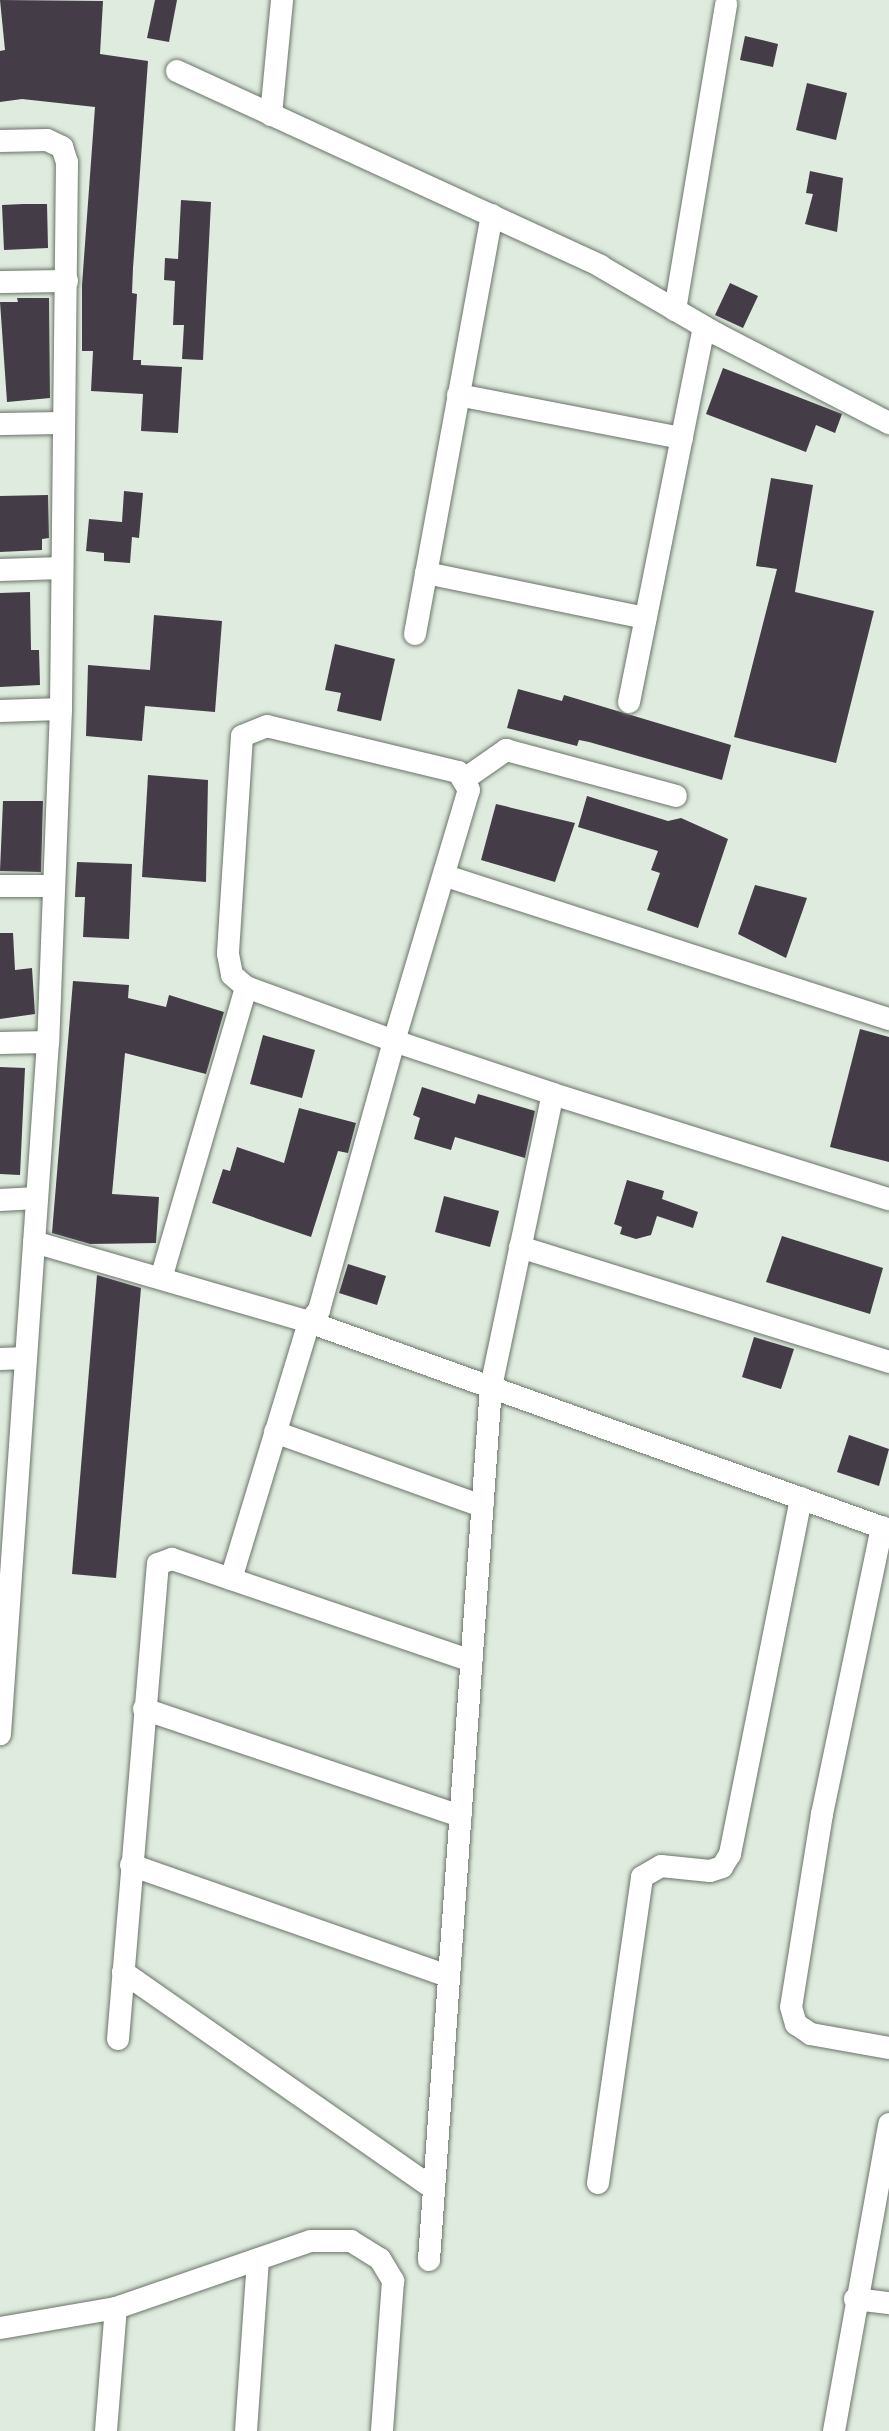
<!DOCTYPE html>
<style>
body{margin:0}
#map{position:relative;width:889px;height:2431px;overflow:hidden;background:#dfebde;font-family:"Fira Sans Condensed",sans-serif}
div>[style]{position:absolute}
.building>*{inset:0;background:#443c47}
.roads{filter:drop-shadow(0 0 2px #6a7469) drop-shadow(0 0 2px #6a7469)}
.minor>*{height:22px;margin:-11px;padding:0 11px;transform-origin:11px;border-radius:11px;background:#fff}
span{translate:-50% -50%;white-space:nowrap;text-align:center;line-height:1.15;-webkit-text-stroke:8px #dfebde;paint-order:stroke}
</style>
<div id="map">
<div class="building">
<i style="clip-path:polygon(0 0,103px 1px,100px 54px,148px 61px,133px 268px,132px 293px,137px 294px,133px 360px,141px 360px,141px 365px,182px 367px,178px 433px,141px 431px,143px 394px,91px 391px,93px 351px,82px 351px,82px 285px,95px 107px,22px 99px,0 102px,0 51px,5px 50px)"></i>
<i style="clip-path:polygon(155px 0,177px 0,169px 42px,147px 38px)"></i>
<i style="clip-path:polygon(745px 36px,778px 44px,773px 67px,740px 60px)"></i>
<i style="clip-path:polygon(807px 83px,847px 93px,836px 140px,796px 130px)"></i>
<i style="clip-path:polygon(810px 171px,843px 178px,837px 232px,805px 224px,813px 194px,806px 193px)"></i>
<i style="clip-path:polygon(181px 200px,211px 202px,203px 360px,182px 359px,184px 325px,173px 325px,175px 281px,164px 280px,165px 258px,178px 259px)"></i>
<i style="clip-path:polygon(23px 204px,47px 204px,48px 248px,4px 250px,2px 205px)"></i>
<i style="clip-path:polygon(730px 283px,758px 296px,743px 328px,715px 315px)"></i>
<i style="clip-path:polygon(17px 298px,49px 298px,50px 398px,7px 402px,0 302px,18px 302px)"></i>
<i style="clip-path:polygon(723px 368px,842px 414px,835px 433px,816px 425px,806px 452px,706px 414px)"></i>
<i style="clip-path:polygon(771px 478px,813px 485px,795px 592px,874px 611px,836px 763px,734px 737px,777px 569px,756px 566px)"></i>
<i style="clip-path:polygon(124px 491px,143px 493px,139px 538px,132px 537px,130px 563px,104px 561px,104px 553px,86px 551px,89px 519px,122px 522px)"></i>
<i style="clip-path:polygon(48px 495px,49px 538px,42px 539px,42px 550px,0 552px,0 496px)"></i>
<i style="clip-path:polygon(30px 592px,31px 650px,39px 650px,40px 685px,0 687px,0 593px)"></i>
<i style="clip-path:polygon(154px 615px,222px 621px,215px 712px,145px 706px,142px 741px,86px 736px,88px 665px,150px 670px)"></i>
<i style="clip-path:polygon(335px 644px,395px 659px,381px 721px,337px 711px,341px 693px,325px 690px)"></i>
<i style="clip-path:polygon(518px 689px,562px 701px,564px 695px,731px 745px,722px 780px,589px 742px,579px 740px,577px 746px,507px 728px)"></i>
<i style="clip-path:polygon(148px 775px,208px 780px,206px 882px,142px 877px)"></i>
<i style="clip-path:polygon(587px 796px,668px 821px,681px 818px,728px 839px,698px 928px,647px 910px,660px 873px,651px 870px,658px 851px,578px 827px)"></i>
<i style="clip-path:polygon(3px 801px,43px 801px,41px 872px,0 871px)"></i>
<i style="clip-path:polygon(496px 804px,575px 823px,555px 882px,481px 860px)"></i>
<i style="clip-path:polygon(77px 862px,132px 864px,129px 939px,83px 937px,85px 897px,75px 897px)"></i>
<i style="clip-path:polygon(755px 885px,807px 898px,786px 958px,738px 934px)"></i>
<i style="clip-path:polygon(0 933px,13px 933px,15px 970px,32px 968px,35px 1014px,0 1019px)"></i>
<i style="clip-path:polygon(73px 981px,129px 985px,128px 998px,166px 1007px,169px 995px,224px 1012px,206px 1074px,125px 1053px,112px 1194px,159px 1197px,156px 1243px,90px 1244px,52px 1233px)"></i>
<i style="clip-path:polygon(860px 1029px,889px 1037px,889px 1162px,830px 1147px)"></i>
<i style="clip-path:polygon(263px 1035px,315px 1050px,302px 1098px,250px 1084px)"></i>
<i style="clip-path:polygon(0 1067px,25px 1068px,20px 1175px,0 1174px)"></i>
<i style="clip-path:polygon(422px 1087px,475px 1104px,478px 1094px,535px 1111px,525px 1158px,455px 1137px,451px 1150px,414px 1139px,420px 1118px,413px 1115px)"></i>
<i style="clip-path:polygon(299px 1108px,356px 1123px,348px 1153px,338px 1151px,311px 1237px,212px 1203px,223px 1169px,230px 1171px,237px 1147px,284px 1163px)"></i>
<i style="clip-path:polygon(627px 1180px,664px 1191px,662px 1199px,698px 1212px,693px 1228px,657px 1216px,651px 1235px,636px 1239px,620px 1234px,622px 1227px,614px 1224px)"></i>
<i style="clip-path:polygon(444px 1196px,499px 1211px,490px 1247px,435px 1232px)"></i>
<i style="clip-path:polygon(782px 1236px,883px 1268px,870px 1314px,766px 1282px)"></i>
<i style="clip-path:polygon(348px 1264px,386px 1276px,377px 1305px,339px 1293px)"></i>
<i style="clip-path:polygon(97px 1275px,141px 1288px,116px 1578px,72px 1574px)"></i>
<i style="clip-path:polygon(754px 1337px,794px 1349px,781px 1389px,742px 1377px)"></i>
<i style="clip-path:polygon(849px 1435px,889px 1449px,879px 1486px,837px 1472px)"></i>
</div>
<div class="roads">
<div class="minor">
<i style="left:177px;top:71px;width:466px;rotate:24.7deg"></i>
<i style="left:600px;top:266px;width:135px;rotate:30.2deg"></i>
<i style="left:717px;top:334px;width:194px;rotate:27.4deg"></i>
<i style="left:271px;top:115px;width:116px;rotate:-84.5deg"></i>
<i style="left:0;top:141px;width:47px;rotate:-1.2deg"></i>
<i style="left:47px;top:140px;width:17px;rotate:25deg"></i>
<i style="left:62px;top:147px;width:16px;rotate:72deg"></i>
<i style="left:67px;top:162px;width:547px;rotate:90.63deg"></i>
<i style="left:61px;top:709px;width:333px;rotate:92.2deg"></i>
<i style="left:48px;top:1042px;width:694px;rotate:93.97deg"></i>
<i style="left:0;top:282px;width:67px;rotate:-0.9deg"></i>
<i style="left:675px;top:310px;width:310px;rotate:-80.5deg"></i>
<i style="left:458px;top:395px;width:228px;rotate:10.9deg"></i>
<i style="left:0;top:424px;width:62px;rotate:-0.9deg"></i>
<i style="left:0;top:570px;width:62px;rotate:-1.8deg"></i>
<i style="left:426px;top:573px;width:224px;rotate:11.6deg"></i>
<i style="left:415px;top:634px;width:426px;rotate:-79.6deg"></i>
<i style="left:629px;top:702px;width:382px;rotate:-78.7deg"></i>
<i style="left:0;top:711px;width:61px;rotate:-1.9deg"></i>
<i style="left:466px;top:778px;width:49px;rotate:-35deg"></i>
<i style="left:506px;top:750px;width:176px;rotate:15.1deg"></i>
<i style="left:446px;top:876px;width:466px;rotate:17.9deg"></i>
<i style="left:0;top:886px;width:54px"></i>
<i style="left:0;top:1043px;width:48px;rotate:-1.2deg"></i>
<i style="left:0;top:1200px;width:37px;rotate:-3deg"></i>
<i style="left:34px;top:1242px;width:286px;rotate:16.2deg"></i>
<i style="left:309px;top:1322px;width:16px;rotate:-50deg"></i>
<i style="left:319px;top:1310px;width:279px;rotate:-74.4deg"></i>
<i style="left:394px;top:1041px;width:262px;rotate:-73.4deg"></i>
<i style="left:469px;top:790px;width:21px;rotate:-121deg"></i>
<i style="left:458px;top:772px;width:196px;rotate:-166.5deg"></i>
<i style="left:267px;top:726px;width:27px;rotate:158deg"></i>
<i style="left:242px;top:736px;width:218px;rotate:93.7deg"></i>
<i style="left:228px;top:954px;width:21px;rotate:79deg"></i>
<i style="left:232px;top:975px;width:18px;rotate:41deg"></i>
<i style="left:246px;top:987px;width:158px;rotate:20deg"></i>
<i style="left:394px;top:1041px;width:168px;rotate:18.4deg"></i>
<i style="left:553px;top:1094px;width:352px;rotate:17.4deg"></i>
<i style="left:520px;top:1247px;width:387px;rotate:17.3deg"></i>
<i style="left:162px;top:1275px;width:300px;rotate:-73.7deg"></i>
<i style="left:0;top:1359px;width:26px;rotate:-2deg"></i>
<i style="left:275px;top:1432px;width:220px;rotate:19.7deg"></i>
<i style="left:882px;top:1527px;width:293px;rotate:101.8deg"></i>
<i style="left:822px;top:1814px;width:195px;rotate:99.1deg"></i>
<i style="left:791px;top:2007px;width:18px;rotate:74deg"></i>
<i style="left:796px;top:2024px;width:18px;rotate:34deg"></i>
<i style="left:811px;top:2034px;width:79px;rotate:10.2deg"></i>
<i style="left:231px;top:1579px;width:269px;rotate:-73.1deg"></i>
<i style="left:309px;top:1322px;width:616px;rotate:19.73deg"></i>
<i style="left:144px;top:1709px;width:334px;rotate:18.7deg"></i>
<i style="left:131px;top:1865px;width:336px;rotate:19.3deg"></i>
<i style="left:123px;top:1972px;width:378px;rotate:34.9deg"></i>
<i style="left:118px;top:2039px;width:477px;rotate:-85.2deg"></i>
<i style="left:158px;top:1564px;width:15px;rotate:-20deg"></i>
<i style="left:172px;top:1559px;width:316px;rotate:18.8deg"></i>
<i style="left:598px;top:2183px;width:309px;rotate:-81.8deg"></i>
<i style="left:642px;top:1877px;width:22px;rotate:-30deg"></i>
<i style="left:661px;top:1866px;width:49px;rotate:5.8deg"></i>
<i style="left:710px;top:1871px;width:13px;rotate:-18deg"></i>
<i style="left:722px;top:1867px;width:15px;rotate:-58deg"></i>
<i style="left:730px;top:1854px;width:363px;rotate:-78.7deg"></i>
<i style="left:429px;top:2260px;width:875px;rotate:-85.94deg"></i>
<i style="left:491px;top:1387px;width:299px;rotate:-78.1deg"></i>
<i style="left:855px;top:2299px;width:34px;rotate:7deg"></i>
<i style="left:0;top:2328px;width:118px;rotate:-9.8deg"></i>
<i style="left:116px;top:2308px;width:206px;rotate:-19deg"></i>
<i style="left:311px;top:2241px;width:40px"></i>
<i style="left:351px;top:2241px;width:34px;rotate:32deg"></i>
<i style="left:380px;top:2259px;width:26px;rotate:59deg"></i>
<i style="left:393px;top:2281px;width:150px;rotate:94.2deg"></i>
<i style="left:106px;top:2431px;width:123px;rotate:-85.4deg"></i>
<i style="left:246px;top:2431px;width:172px;rotate:-86deg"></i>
<i style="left:834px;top:2431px;width:312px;rotate:-79.8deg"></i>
</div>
</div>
</div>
